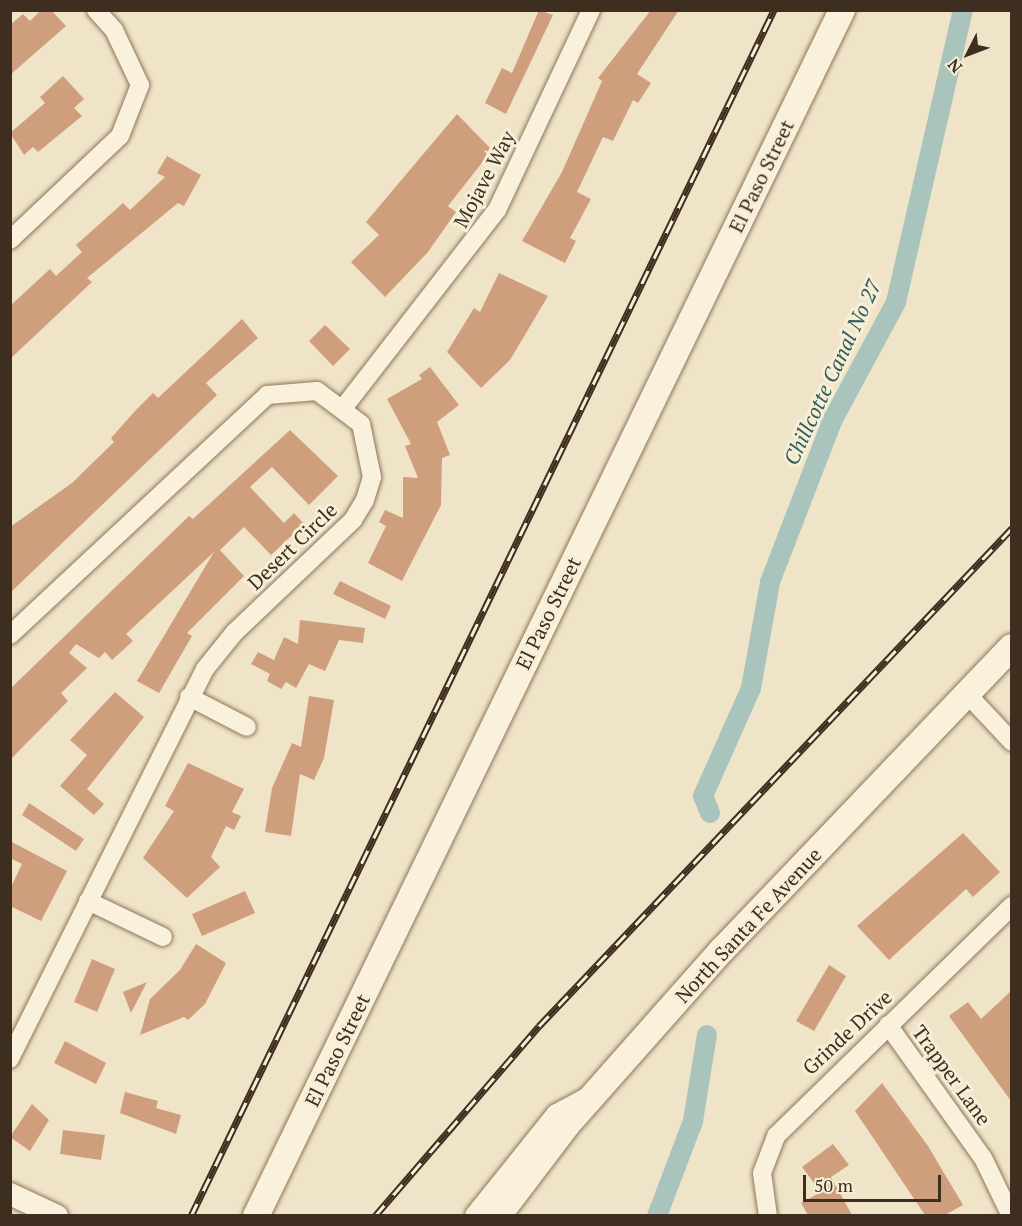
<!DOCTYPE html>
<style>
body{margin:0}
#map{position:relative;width:1022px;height:1226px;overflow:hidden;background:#f0e4c8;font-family:"PT Serif",serif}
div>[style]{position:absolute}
.canal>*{height:20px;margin:-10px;padding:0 10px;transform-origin:10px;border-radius:10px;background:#a9c4bc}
.building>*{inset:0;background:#cf9f7d}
.roads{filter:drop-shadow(0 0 2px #8d765c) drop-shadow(0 0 2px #8d765c)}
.minor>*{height:18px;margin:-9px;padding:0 9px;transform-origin:9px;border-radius:9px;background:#faf1dc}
.tertiary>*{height:22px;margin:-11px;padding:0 11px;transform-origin:11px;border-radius:11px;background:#faf1dc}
.secondary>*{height:26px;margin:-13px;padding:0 13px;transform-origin:13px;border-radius:13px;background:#faf1dc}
.rail>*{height:7px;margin-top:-3.5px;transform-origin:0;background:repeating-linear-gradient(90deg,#f7eed8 0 14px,#3d2e20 0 28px);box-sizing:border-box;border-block:2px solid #3d2e20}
span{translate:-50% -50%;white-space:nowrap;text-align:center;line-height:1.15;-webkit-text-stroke:6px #f7eed8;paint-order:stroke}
.street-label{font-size:20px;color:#3d2e20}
.water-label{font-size:21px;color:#2f5d5a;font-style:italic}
.frame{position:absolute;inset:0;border:12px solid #3d2e20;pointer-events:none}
.north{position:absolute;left:938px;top:24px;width:60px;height:60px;-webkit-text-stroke:4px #f7eed8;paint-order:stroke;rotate:228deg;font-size:16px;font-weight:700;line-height:24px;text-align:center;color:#3d2e20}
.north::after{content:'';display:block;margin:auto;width:21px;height:27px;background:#3d2e20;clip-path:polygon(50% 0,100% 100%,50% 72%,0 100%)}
.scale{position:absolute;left:803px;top:1175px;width:138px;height:27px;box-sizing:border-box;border:3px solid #3d2e20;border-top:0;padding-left:8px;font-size:18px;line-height:21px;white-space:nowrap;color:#3d2e20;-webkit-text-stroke:4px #f7eed8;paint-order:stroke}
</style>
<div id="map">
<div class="canal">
<i style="left:710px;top:813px;width:18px;rotate:-112deg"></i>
<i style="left:703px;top:796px;width:118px;rotate:-66deg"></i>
<i style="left:751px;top:688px;width:108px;rotate:-79.8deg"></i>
<i style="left:770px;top:582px;width:173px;rotate:-68.9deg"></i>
<i style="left:832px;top:421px;width:135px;rotate:-61.7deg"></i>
<i style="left:896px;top:302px;width:300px;rotate:-77.1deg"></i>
<i style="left:657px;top:1216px;width:102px;rotate:-69.2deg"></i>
<i style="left:693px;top:1121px;width:87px;rotate:-80.8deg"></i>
</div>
<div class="building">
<i style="clip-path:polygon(41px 10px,51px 10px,66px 26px,10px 75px,10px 25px,23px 14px,30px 21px)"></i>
<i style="clip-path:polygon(539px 10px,553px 15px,506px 114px,485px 103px,502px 68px,512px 73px)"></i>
<i style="clip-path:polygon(651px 10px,679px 10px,637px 74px,651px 83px,638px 103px,633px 100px,613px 141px,603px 137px,577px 192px,591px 199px,570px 238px,576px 241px,565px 263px,522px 241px,562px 172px,602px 81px,598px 78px)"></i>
<i style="clip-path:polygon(63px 76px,84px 99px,74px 108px,82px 116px,38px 152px,33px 147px,24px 155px,10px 133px,45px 103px,40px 97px)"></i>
<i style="clip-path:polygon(457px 114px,492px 150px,448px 206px,456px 212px,428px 252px,385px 297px,351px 262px,379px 235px,366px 222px)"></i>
<i style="clip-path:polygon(167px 156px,201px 175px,184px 206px,178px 203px,87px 278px,92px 282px,10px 359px,10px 306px,50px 269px,56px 276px,82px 252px,76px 245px,123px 203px,130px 210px,165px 177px,157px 173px)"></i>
<i style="clip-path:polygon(499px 273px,548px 296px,510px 360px,481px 388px,447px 352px,474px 308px,480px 312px)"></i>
<i style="clip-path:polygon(242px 319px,258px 338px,206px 383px,217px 395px,10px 593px,10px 527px,72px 483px,114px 442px,111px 438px,135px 411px,153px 393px,158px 398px)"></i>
<i style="clip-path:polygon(325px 325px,350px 349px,333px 366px,309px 341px)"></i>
<i style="clip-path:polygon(430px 367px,459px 405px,437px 422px,450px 455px,442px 458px,441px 505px,402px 581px,368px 563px,386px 526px,379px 522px,385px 510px,403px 518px,403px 477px,418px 478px,405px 446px,411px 444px,387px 399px,422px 379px,419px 375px)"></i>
<i style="clip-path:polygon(290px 430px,338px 476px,309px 505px,272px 467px,250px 487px,284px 523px,294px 513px,304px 524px,271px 555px,244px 527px,220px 550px,244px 576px,187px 633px,192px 636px,159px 693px,137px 681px,214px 552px,126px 634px,133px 641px,112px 660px,105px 652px,99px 658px,76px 644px,69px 653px,87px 668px,61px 693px,68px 701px,10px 760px,10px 689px,189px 516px,193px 519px)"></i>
<i style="clip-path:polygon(340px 581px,391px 606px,385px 619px,333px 594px)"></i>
<i style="clip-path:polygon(300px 620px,365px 628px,363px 643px,339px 640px,325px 671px,309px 664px,296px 688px,286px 682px,281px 689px,267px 681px,270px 674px,251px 664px,258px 652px,274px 660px,284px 637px,298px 644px)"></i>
<i style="clip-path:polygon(115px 692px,144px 717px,87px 789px,104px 804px,94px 815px,60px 786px,87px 755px,70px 740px)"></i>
<i style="clip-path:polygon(309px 696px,334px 700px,324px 758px,314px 780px,300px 774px,291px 836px,265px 832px,272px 788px,292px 743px,301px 747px)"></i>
<i style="clip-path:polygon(188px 763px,244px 789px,232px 812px,241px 816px,234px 830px,226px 826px,211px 857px,220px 867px,187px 898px,143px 858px,174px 811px,165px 806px)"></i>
<i style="clip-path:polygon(29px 803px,84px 839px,76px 851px,22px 815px)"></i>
<i style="clip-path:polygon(963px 833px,1000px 872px,973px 897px,966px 889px,889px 960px,857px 926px)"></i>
<i style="clip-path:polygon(10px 841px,67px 871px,41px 921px,10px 906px,10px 889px,22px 864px,10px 858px)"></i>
<i style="clip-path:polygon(245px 891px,255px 913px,202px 936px,192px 914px)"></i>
<i style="clip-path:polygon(196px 944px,226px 963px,205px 1004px,188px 1020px,184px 1017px,140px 1035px,150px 999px,180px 970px)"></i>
<i style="clip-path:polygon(92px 959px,115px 969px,97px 1012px,74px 1002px)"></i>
<i style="clip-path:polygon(829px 965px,846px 976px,814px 1031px,796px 1021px)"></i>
<i style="clip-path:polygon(147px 982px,131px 1013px,123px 992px)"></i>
<i style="clip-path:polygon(1011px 991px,1011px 1101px,949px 1016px,968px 1002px,981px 1019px)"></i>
<i style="clip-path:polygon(65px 1041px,106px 1063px,96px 1084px,54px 1063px)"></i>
<i style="clip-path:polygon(882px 1083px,928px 1146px,963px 1205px,945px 1215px,925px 1215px,855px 1111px)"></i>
<i style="clip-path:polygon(125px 1092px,158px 1101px,156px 1108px,181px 1115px,176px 1134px,120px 1113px)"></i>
<i style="clip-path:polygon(32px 1104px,49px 1120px,30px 1151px,10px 1137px)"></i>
<i style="clip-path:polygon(63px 1130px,105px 1135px,101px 1160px,60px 1154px)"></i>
<i style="clip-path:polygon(833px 1144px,849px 1165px,831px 1177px,852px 1215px,808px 1215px,801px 1203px,821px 1192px,802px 1167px)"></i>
</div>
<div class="roads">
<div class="minor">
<i style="left:10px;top:240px;width:151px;rotate:-43.4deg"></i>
<i style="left:120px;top:136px;width:55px;rotate:-68.6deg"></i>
<i style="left:140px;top:85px;width:61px;rotate:-115.3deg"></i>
<i style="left:114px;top:30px;width:27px;rotate:-132deg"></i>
<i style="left:344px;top:407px;width:249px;rotate:-52.2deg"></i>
<i style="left:497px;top:210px;width:221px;rotate:-64.8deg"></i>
<i style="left:10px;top:635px;width:352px;rotate:-43deg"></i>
<i style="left:267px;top:395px;width:50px;rotate:-4.6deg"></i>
<i style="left:317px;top:391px;width:55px;rotate:36.9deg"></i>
<i style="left:361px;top:424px;width:54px;rotate:78.3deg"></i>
<i style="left:372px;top:477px;width:24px;rotate:107deg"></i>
<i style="left:365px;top:500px;width:23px;rotate:121deg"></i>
<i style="left:353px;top:520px;width:164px;rotate:136.5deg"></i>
<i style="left:234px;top:633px;width:46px;rotate:128.9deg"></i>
<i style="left:205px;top:669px;width:436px;rotate:116.6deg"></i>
<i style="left:967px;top:694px;width:66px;rotate:46.8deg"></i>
<i style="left:189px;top:697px;width:65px;rotate:27.3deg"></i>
<i style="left:88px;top:901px;width:83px;rotate:25.6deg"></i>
<i style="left:888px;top:1025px;width:163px;rotate:54.5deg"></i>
<i style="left:983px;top:1158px;width:64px;rotate:64.2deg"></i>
<i style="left:768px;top:1216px;width:43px;rotate:-97.9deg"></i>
<i style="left:762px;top:1173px;width:40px;rotate:-69deg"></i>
<i style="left:776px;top:1136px;width:330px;rotate:-44.3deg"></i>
</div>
<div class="tertiary">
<i style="left:10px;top:1194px;width:52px;rotate:25.1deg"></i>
<i style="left:476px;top:1216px;width:129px;rotate:-51.3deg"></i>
<i style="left:557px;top:1115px;width:32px;rotate:-28deg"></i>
</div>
<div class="secondary">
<i style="left:256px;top:1216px;width:1341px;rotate:-64.08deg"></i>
<i style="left:498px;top:1216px;width:114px;rotate:-52.8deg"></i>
<i style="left:567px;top:1125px;width:234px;rotate:-48.5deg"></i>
<i style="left:722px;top:950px;width:419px;rotate:-46.3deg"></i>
</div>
</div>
<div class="rail">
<i style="left:191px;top:1216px;width:1340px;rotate:-64.2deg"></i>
<i style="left:375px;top:1216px;width:251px;rotate:-49.2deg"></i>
<i style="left:539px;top:1026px;width:687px;rotate:-46.47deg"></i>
</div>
<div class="street-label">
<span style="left:761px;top:176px;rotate:-64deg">El Paso Street</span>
<span style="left:484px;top:179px;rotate:-62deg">Mojave Way</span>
<span style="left:292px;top:546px;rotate:-44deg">Desert Circle</span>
<span style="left:548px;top:613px;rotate:-64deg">El Paso Street</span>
<span style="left:748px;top:925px;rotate:-47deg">North Santa Fe Avenue</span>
<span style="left:847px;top:1032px;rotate:-43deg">Grinde Drive</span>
<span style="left:337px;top:1050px;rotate:-64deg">El Paso Street</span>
<span style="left:952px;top:1075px;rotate:54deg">Trapper Lane</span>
</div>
<div class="water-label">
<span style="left:832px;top:372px;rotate:-65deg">Chillcotte Canal No 27</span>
</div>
<div class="frame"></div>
<div class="north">N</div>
<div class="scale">50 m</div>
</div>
